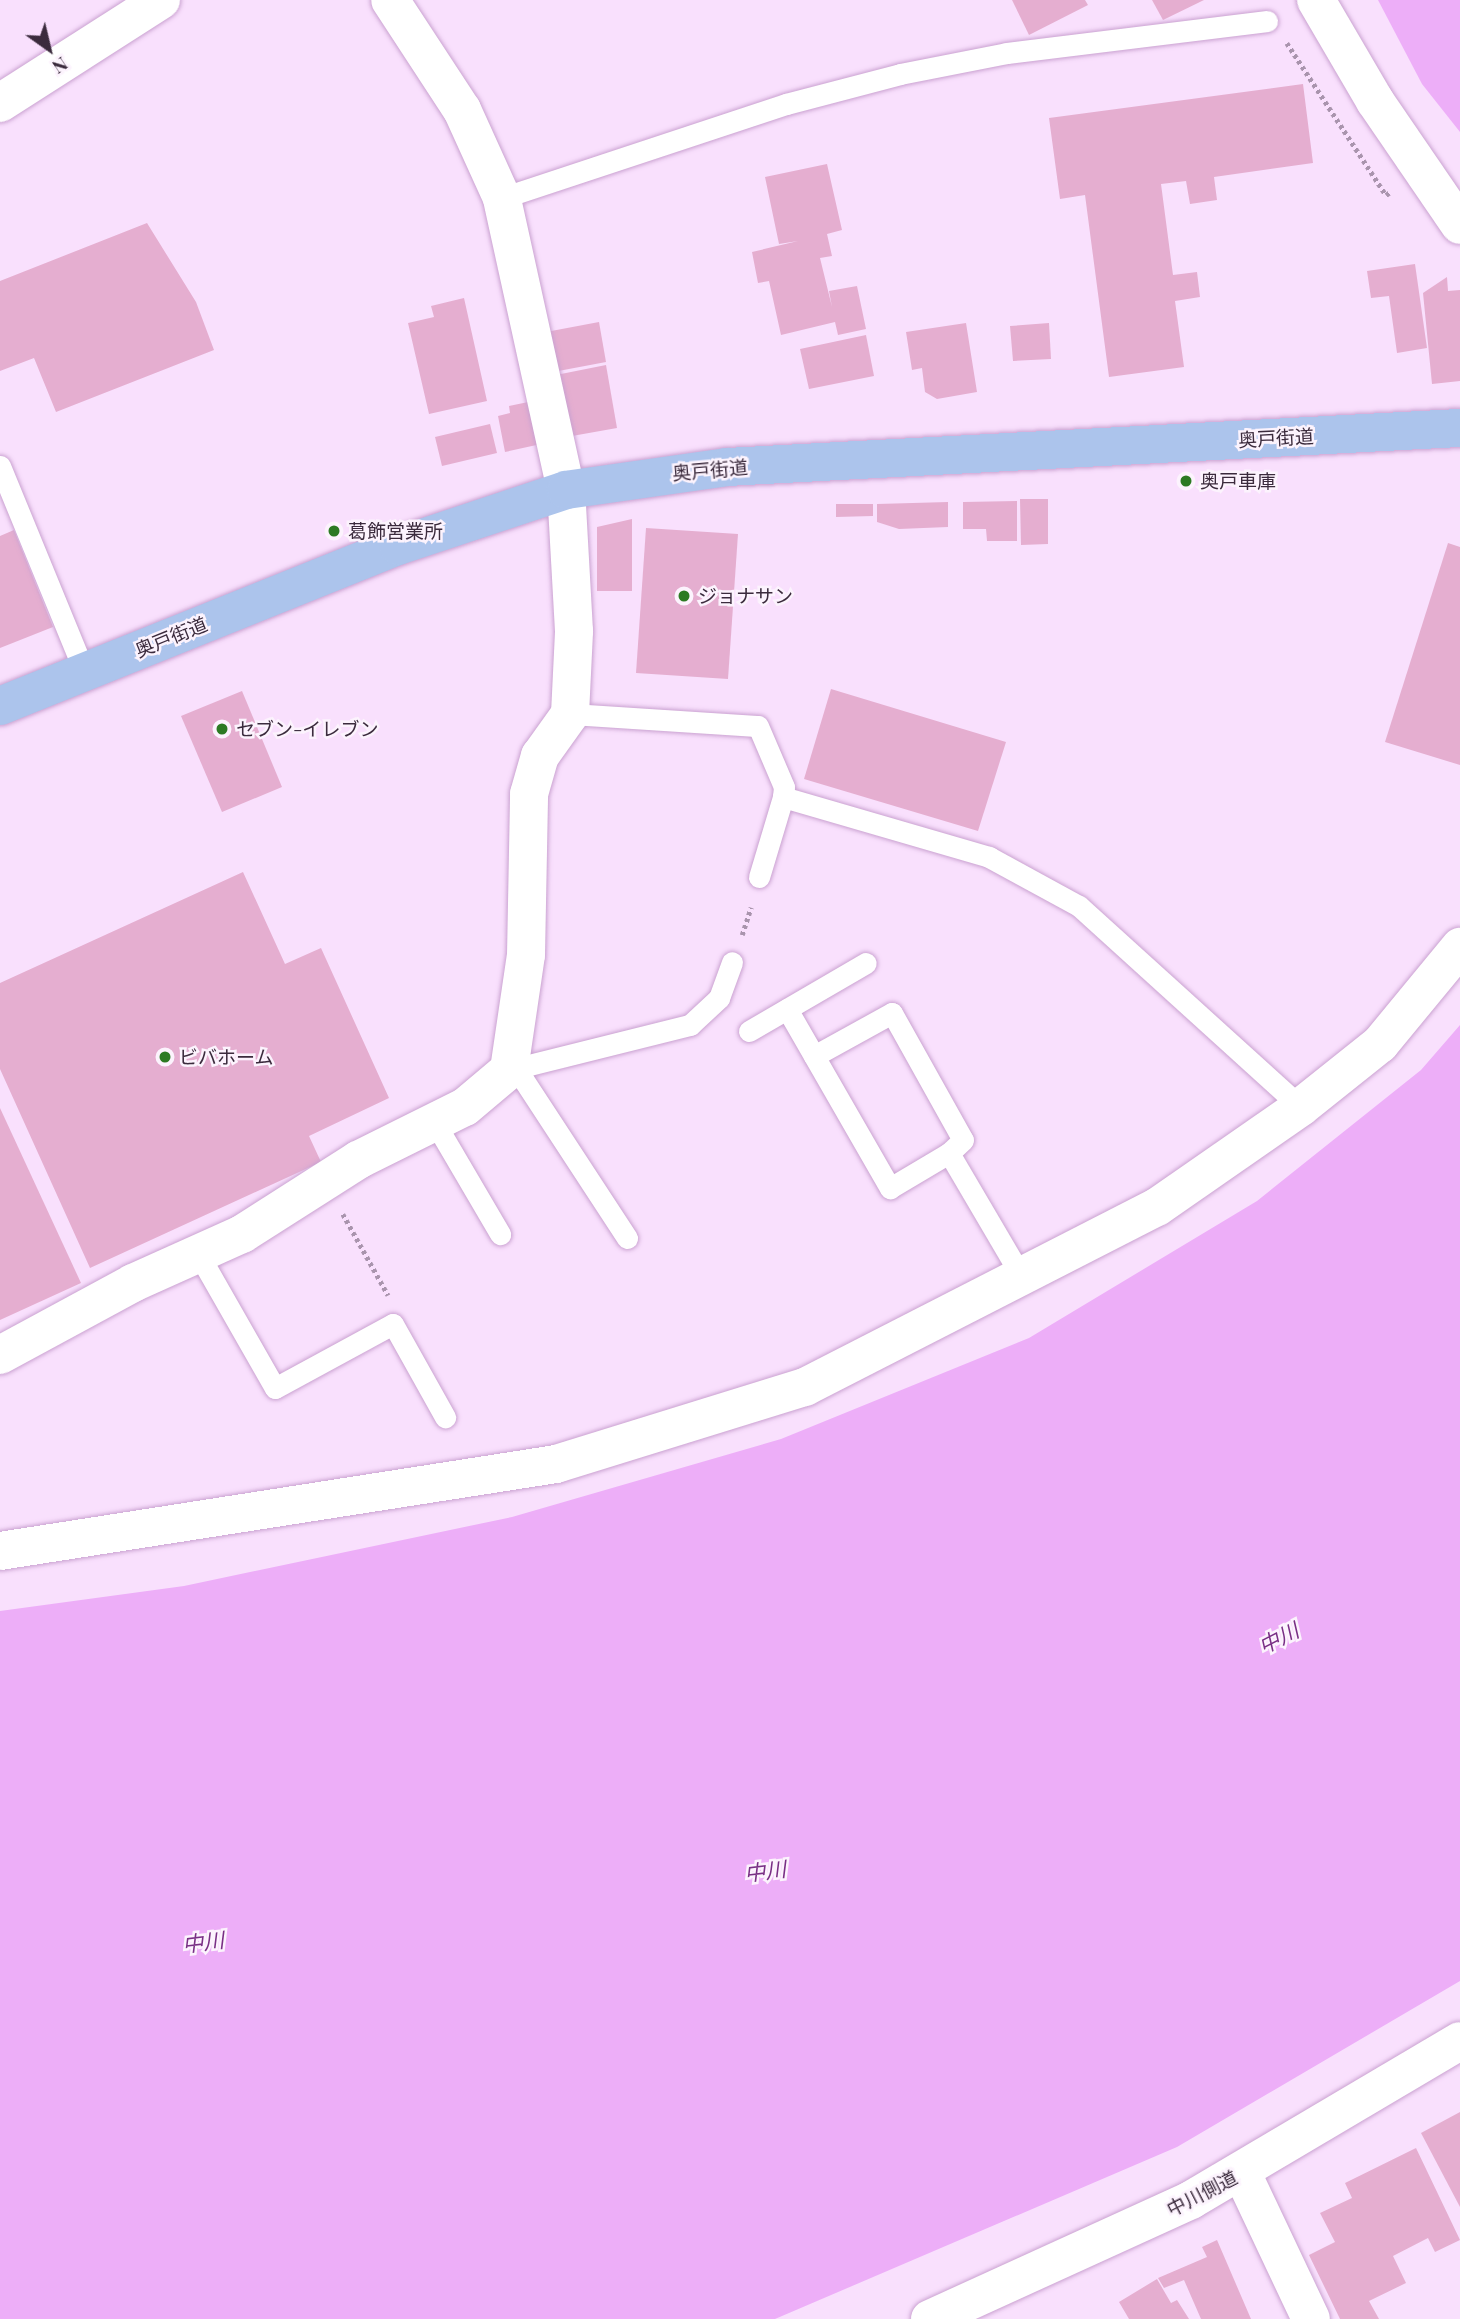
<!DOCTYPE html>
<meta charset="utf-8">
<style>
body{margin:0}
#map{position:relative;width:1460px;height:2319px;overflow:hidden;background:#f9e0fd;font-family:"Playfair Display","Noto Sans JP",serif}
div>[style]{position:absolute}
.water>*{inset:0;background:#edaef8}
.building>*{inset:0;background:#e5aed0}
.path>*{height:4.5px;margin-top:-2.25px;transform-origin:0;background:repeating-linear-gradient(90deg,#a994ad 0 3.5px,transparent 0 7px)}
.roads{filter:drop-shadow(0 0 2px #caa2d1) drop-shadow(0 0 2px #caa2d1)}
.service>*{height:21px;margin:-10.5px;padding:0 10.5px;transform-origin:10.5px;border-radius:10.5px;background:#fff}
.minor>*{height:38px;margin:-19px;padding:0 19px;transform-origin:19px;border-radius:19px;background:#fff}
.primary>*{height:38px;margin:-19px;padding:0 19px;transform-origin:19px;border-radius:19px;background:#acc4ec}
.dots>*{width:19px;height:19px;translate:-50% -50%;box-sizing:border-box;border:4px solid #fcf3fd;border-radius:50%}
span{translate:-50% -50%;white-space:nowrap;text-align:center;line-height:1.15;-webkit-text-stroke:5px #fcf3fd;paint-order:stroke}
.street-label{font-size:19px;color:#3b2b3d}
.poi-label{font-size:19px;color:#3b2b3d}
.left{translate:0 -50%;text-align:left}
.water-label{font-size:21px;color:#792f85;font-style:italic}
.north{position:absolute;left:14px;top:14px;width:70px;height:70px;-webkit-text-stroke:5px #fcf3fd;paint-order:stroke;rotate:146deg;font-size:19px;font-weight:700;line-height:28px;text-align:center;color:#3b2b3d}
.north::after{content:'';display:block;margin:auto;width:24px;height:32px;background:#3b2b3d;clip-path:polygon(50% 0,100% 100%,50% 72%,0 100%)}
</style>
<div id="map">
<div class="water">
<i style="clip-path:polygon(1378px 0,1460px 0,1460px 132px,1422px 84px)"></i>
<i style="clip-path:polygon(1460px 1025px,1460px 1981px,1177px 2147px,775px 2319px,0 2319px,0 1611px,184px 1586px,512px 1517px,781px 1439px,1029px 1338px,1257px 1201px,1421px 1070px)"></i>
</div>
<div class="building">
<i style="clip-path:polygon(1012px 0,1085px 0,1088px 5px,1029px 35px)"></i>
<i style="clip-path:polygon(1152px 0,1204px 0,1163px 20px)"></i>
<i style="clip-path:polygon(1303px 84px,1313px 163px,1214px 177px,1217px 200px,1190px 204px,1186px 181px,1161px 184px,1173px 275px,1197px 272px,1200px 297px,1175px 301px,1184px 367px,1109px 377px,1085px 195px,1060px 199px,1049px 118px)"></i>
<i style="clip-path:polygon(827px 164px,842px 230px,827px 234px,832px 256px,820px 258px,832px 307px,829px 291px,857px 286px,866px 329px,838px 335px,835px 322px,781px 335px,769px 281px,758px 283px,752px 252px,798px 241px,779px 244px,765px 177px)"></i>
<i style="clip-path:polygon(147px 223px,196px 302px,214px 350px,56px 412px,34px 358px,0 371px,0 281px)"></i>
<i style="clip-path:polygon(1415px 264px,1427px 348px,1397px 353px,1389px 296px,1371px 298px,1367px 271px)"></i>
<i style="clip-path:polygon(1447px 277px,1448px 291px,1460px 290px,1460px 381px,1432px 384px,1423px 293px)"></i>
<i style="clip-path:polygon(464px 298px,487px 401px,429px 414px,408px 323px,434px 317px,431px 306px)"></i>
<i style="clip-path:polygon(599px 322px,606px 362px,553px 372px,546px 332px)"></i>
<i style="clip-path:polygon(966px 323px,977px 392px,937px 399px,925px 392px,922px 368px,912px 370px,906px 332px)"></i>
<i style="clip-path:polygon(1049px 323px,1051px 359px,1013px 361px,1010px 326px)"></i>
<i style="clip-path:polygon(866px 335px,874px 376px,809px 389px,800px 349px)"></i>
<i style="clip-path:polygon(606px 365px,617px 428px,572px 436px,556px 375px)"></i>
<i style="clip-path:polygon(533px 401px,541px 444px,505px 452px,498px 416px,510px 413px,509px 406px)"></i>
<i style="clip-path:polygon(490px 424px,497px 453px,442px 466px,435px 437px)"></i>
<i style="clip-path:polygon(1020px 499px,1048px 499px,1048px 544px,1021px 545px)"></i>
<i style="clip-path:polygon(1017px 501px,1017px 541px,987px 541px,986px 529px,963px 529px,963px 502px)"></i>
<i style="clip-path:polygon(948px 502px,948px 527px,899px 529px,877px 522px,877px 504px)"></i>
<i style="clip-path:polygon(836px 504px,873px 504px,873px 516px,836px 517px)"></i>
<i style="clip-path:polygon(632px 519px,632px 591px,597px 591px,597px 527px)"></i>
<i style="clip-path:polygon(646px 528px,738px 534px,728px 679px,636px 673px)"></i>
<i style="clip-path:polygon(14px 530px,53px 627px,0 648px,0 536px)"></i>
<i style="clip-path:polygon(1448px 543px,1460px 547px,1460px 765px,1385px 742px)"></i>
<i style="clip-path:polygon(831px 689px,1006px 742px,978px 831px,804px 779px)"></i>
<i style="clip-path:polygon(242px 691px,282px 787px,222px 812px,181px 716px)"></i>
<i style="clip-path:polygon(243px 872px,285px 964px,321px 948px,389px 1098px,309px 1136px,321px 1162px,90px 1268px,0 1069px,0 983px)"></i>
<i style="clip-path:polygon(0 1108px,81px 1283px,0 1320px)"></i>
<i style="clip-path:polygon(1460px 2112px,1460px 2207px,1421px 2133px)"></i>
<i style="clip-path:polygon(1416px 2148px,1460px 2240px,1435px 2252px,1428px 2238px,1393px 2256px,1406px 2283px,1369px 2301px,1379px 2319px,1340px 2319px,1309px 2255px,1335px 2242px,1320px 2213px,1352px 2198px,1345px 2183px)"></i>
<i style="clip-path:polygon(1217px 2240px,1251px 2319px,1201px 2319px,1184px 2280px,1164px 2288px,1158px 2278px,1207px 2257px,1202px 2247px)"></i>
<i style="clip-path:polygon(1157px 2279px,1171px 2303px,1177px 2300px,1189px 2319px,1129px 2319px,1119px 2302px)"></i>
</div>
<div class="path">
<i style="left:1287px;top:43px;width:181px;rotate:56.9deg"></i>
<i style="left:1386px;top:195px;width:5px;rotate:-37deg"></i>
<i style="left:742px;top:935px;width:29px;rotate:-72deg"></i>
<i style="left:343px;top:1214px;width:93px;rotate:60.9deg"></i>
</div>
<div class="roads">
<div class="service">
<i style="left:502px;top:198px;width:299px;rotate:-18.3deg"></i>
<i style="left:786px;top:104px;width:118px;rotate:-14.7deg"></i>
<i style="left:900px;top:74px;width:109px;rotate:-11.1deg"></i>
<i style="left:1007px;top:53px;width:262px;rotate:-7deg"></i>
<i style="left:0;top:466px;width:222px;rotate:67.7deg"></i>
<i style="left:570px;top:714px;width:188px;rotate:3.7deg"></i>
<i style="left:758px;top:726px;width:66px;rotate:66.9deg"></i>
<i style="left:784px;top:787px;width:10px;rotate:96deg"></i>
<i style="left:783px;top:797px;width:215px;rotate:16.2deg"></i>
<i style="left:989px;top:857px;width:102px;rotate:28.6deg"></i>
<i style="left:1079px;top:906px;width:299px;rotate:42.2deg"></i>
<i style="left:759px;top:877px;width:84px;rotate:-73.3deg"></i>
<i style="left:787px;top:1009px;width:207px;rotate:60.1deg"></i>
<i style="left:890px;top:1188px;width:69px;rotate:-30.7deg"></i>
<i style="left:749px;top:1031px;width:135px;rotate:-30.2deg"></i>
<i style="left:814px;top:1056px;width:89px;rotate:-28.9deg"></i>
<i style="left:892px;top:1013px;width:145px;rotate:60.8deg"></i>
<i style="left:963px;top:1140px;width:19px;rotate:137deg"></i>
<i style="left:949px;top:1153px;width:140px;rotate:59.6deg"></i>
<i style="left:509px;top:1070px;width:187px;rotate:-14deg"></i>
<i style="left:690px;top:1025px;width:40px;rotate:-43deg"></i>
<i style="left:719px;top:998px;width:38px;rotate:-70deg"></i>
<i style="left:509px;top:1070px;width:17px;rotate:33deg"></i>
<i style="left:523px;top:1079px;width:190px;rotate:56.8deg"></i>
<i style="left:435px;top:1123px;width:129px;rotate:59.6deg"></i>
<i style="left:199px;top:1255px;width:153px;rotate:60.3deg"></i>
<i style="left:275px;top:1388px;width:134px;rotate:-28.5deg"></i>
<i style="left:393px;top:1324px;width:107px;rotate:60.8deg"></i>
</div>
<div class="minor">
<i style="left:1316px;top:0;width:117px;rotate:59.7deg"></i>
<i style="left:1375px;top:101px;width:150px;rotate:55.6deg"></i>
<i style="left:0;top:103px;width:191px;rotate:-32.6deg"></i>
<i style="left:0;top:1355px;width:151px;rotate:-28.4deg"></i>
<i style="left:133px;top:1283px;width:120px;rotate:-24.2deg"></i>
<i style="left:242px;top:1234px;width:138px;rotate:-32.5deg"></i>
<i style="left:358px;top:1160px;width:119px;rotate:-26.4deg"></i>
<i style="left:465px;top:1107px;width:57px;rotate:-40.1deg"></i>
<i style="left:509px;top:1070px;width:116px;rotate:-81.6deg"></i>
<i style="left:526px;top:955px;width:161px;rotate:-88.9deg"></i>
<i style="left:529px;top:794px;width:40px;rotate:-74deg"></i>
<i style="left:540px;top:756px;width:52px;rotate:-54.5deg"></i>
<i style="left:570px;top:714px;width:83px;rotate:-87.2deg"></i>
<i style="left:574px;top:631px;width:141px;rotate:-93.2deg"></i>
<i style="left:566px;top:490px;width:299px;rotate:-102.4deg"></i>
<i style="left:502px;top:198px;width:97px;rotate:-114.4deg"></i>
<i style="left:462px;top:110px;width:131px;rotate:-123.2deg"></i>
<i style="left:0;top:1551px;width:563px;rotate:-8.89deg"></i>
<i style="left:556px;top:1464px;width:261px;rotate:-17.2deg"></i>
<i style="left:805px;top:1387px;width:395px;rotate:-27.1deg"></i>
<i style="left:1157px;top:1207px;width:175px;rotate:-34.8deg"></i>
<i style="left:1301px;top:1107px;width:101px;rotate:-38.6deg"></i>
<i style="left:1380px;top:1044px;width:126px;rotate:-50.5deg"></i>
<i style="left:1242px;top:2173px;width:161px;rotate:64.7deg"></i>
<i style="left:930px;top:2319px;width:287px;rotate:-24.5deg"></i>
<i style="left:1191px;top:2200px;width:312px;rotate:-30.6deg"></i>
</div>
<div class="primary">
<i style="left:0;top:706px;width:429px;rotate:-21.9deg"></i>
<i style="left:398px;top:546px;width:177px;rotate:-18.4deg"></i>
<i style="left:566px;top:490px;width:163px;rotate:-8.1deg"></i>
<i style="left:727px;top:467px;width:734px;rotate:-3.05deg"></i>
</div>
</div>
<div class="dots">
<i style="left:1186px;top:481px;background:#2c7a23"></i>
<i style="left:334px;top:531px;background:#2c7a23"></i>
<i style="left:684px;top:596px;background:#2c7a23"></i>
<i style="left:222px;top:729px;background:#2c7a23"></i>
<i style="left:165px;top:1057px;background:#2c7a23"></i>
</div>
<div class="street-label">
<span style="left:1276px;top:438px;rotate:-3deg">奥戸街道</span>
<span style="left:710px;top:470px;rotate:-5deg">奥戸街道</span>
<span style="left:171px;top:637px;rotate:-22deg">奥戸街道</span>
<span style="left:1202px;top:2193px;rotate:-27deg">中川側道</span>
</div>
<div class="poi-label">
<span class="left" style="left:1200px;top:481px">奥戸車庫</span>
<span class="left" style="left:348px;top:531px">葛飾営業所</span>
<span class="left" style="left:698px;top:596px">ジョナサン</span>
<span class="left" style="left:236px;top:729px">セブン-イレブン</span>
<span class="left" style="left:179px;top:1057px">ビバホーム</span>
</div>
<div class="water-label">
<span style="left:1278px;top:1637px;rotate:-27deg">中川</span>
<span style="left:765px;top:1870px;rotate:-7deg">中川</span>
<span style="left:203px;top:1941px;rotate:-7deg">中川</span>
</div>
<div class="north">N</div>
</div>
